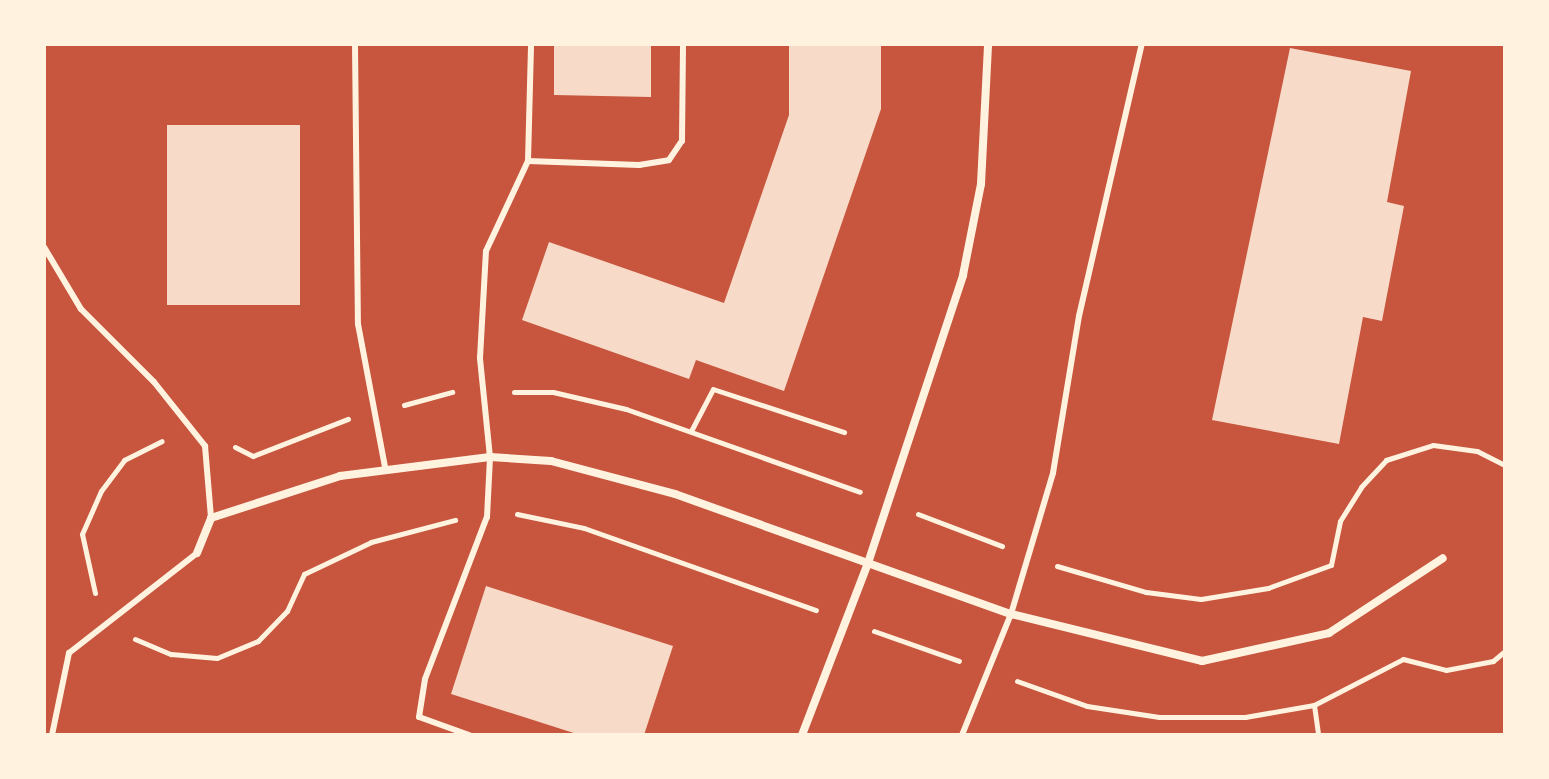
<!DOCTYPE html>
<style>
body{margin:0}
#map{position:relative;width:1549px;height:779px;overflow:hidden;background:#c8553d;font-family:"PT Sans",sans-serif}
div>[style]{position:absolute}
.building>*{inset:0;background:#f7dbc8}
.path>*{height:5px;margin:-2.5px;padding:0 2.5px;transform-origin:2.5px;border-radius:2.5px;background:#fff3e0}
.service>*{height:6px;margin:-3px;padding:0 3px;transform-origin:3px;border-radius:3px;background:#fff3e0}
.minor>*{height:8px;margin:-4px;padding:0 4px;transform-origin:4px;border-radius:4px;background:#fff3e0}
span{translate:-50% -50%;white-space:nowrap;text-align:center;line-height:1.15;-webkit-text-stroke:6px #fff3e0;paint-order:stroke}
.frame{position:absolute;inset:0;border:46px solid #fff3e0;pointer-events:none}
</style>
<div id="map">
<div class="building">
<i style="clip-path:polygon(554px 44px,651px 44px,651px 97px,554px 95px)"></i>
<i style="clip-path:polygon(789px 44px,881px 44px,881px 109px,784px 391px,696px 360px,689px 379px,522px 320px,549px 242px,724px 303px,789px 115px)"></i>
<i style="clip-path:polygon(1290px 48px,1411px 71px,1387px 202px,1404px 206px,1382px 321px,1363px 317px,1339px 444px,1212px 420px)"></i>
<i style="clip-path:polygon(167px 125px,300px 125px,300px 305px,167px 305px)"></i>
<i style="clip-path:polygon(486px 586px,673px 646px,644px 735px,580px 735px,451px 694px)"></i>
</div>
<div class="path">
<i style="left:514px;top:392px;width:39px"></i>
<i style="left:553px;top:392px;width:75px;rotate:13.1deg"></i>
<i style="left:626px;top:409px;width:248px;rotate:19.5deg"></i>
<i style="left:404px;top:405px;width:50px;rotate:-15.2deg"></i>
<i style="left:691px;top:431px;width:47px;rotate:-62.4deg"></i>
<i style="left:713px;top:389px;width:138px;rotate:18.2deg"></i>
<i style="left:235px;top:447px;width:20px;rotate:27deg"></i>
<i style="left:253px;top:456px;width:102px;rotate:-21.3deg"></i>
<i style="left:517px;top:514px;width:68px;rotate:11.8deg"></i>
<i style="left:584px;top:528px;width:246px;rotate:19.5deg"></i>
<i style="left:918px;top:514px;width:90px;rotate:20.9deg"></i>
<i style="left:1057px;top:566px;width:93px;rotate:16.3deg"></i>
<i style="left:1146px;top:592px;width:55px;rotate:7.3deg"></i>
<i style="left:1201px;top:599px;width:68px;rotate:-9.3deg"></i>
<i style="left:1268px;top:588px;width:67px;rotate:-20.1deg"></i>
<i style="left:1331px;top:565px;width:45px;rotate:-78.4deg"></i>
<i style="left:1340px;top:521px;width:40px;rotate:-58deg"></i>
<i style="left:1361px;top:487px;width:37px;rotate:-47deg"></i>
<i style="left:1386px;top:460px;width:49px;rotate:-17.7deg"></i>
<i style="left:1433px;top:445px;width:44px;rotate:7.8deg"></i>
<i style="left:1477px;top:451px;width:31px;rotate:27deg"></i>
<i style="left:95px;top:593px;width:60px;rotate:-102.4deg"></i>
<i style="left:82px;top:534px;width:47px;rotate:-66.2deg"></i>
<i style="left:101px;top:491px;width:39px;rotate:-53deg"></i>
<i style="left:124px;top:460px;width:42px;rotate:-26.6deg"></i>
<i style="left:874px;top:631px;width:90px;rotate:19.4deg"></i>
<i style="left:135px;top:639px;width:39px;rotate:23deg"></i>
<i style="left:171px;top:654px;width:46px;rotate:5deg"></i>
<i style="left:217px;top:658px;width:44px;rotate:-22.5deg"></i>
<i style="left:258px;top:641px;width:42px;rotate:-46deg"></i>
<i style="left:287px;top:611px;width:41px;rotate:-65.3deg"></i>
<i style="left:304px;top:574px;width:74px;rotate:-25.5deg"></i>
<i style="left:371px;top:542px;width:87px;rotate:-14.7deg"></i>
<i style="left:1017px;top:681px;width:74px;rotate:19.7deg"></i>
<i style="left:1087px;top:706px;width:73px;rotate:8.7deg"></i>
<i style="left:1159px;top:717px;width:86px"></i>
<i style="left:1245px;top:717px;width:70px;rotate:-9.9deg"></i>
<i style="left:1314px;top:705px;width:100px;rotate:-27.3deg"></i>
<i style="left:1403px;top:659px;width:44px;rotate:14.3deg"></i>
<i style="left:1446px;top:670px;width:48px;rotate:-10.8deg"></i>
<i style="left:1493px;top:661px;width:16px;rotate:-40deg"></i>
<i style="left:1314px;top:705px;width:30px;rotate:82deg"></i>
</div>
<div class="service">
<i style="left:355px;top:44px;width:280px;rotate:89.4deg"></i>
<i style="left:358px;top:324px;width:146px;rotate:79.3deg"></i>
<i style="left:528px;top:161px;width:111px;rotate:2.1deg"></i>
<i style="left:639px;top:165px;width:30px;rotate:-9deg"></i>
<i style="left:669px;top:160px;width:23px;rotate:-56deg"></i>
<i style="left:682px;top:141px;width:97px;rotate:-89.4deg"></i>
<i style="left:44px;top:247px;width:72px;rotate:59.2deg"></i>
<i style="left:81px;top:309px;width:103px;rotate:45deg"></i>
<i style="left:154px;top:382px;width:82px;rotate:51.4deg"></i>
<i style="left:205px;top:446px;width:72px;rotate:85.2deg"></i>
<i style="left:52px;top:735px;width:84px;rotate:-78.3deg"></i>
<i style="left:69px;top:653px;width:162px;rotate:-38deg"></i>
<i style="left:469px;top:735px;width:53px;rotate:-160.2deg"></i>
<i style="left:419px;top:717px;width:38px;rotate:-81deg"></i>
<i style="left:425px;top:679px;width:173px;rotate:-69.1deg"></i>
<i style="left:487px;top:517px;width:60px;rotate:-87.1deg"></i>
<i style="left:490px;top:457px;width:100px;rotate:-95.8deg"></i>
<i style="left:480px;top:358px;width:107px;rotate:-86.8deg"></i>
<i style="left:486px;top:251px;width:99px;rotate:-65deg"></i>
<i style="left:528px;top:161px;width:117px;rotate:-88.5deg"></i>
<i style="left:962px;top:735px;width:131px;rotate:-68deg"></i>
<i style="left:1011px;top:614px;width:147px;rotate:-73.4deg"></i>
<i style="left:1053px;top:473px;width:159px;rotate:-80.6deg"></i>
<i style="left:1079px;top:316px;width:279px;rotate:-77deg"></i>
</div>
<div class="minor">
<i style="left:197px;top:553px;width:38px;rotate:-68deg"></i>
<i style="left:211px;top:518px;width:136px;rotate:-18deg"></i>
<i style="left:340px;top:476px;width:151px;rotate:-7.2deg"></i>
<i style="left:490px;top:457px;width:61px;rotate:3.8deg"></i>
<i style="left:551px;top:461px;width:128px;rotate:14.9deg"></i>
<i style="left:675px;top:494px;width:357px;rotate:19.7deg"></i>
<i style="left:1011px;top:614px;width:197px;rotate:13.8deg"></i>
<i style="left:1202px;top:661px;width:130px;rotate:-12.4deg"></i>
<i style="left:1329px;top:633px;width:136px;rotate:-33.3deg"></i>
<i style="left:802px;top:735px;width:184px;rotate:-69deg"></i>
<i style="left:868px;top:563px;width:303px;rotate:-71.7deg"></i>
<i style="left:963px;top:275px;width:93px;rotate:-78.8deg"></i>
<i style="left:981px;top:184px;width:140px;rotate:-87.1deg"></i>
</div>
<div class="frame"></div>
</div>
